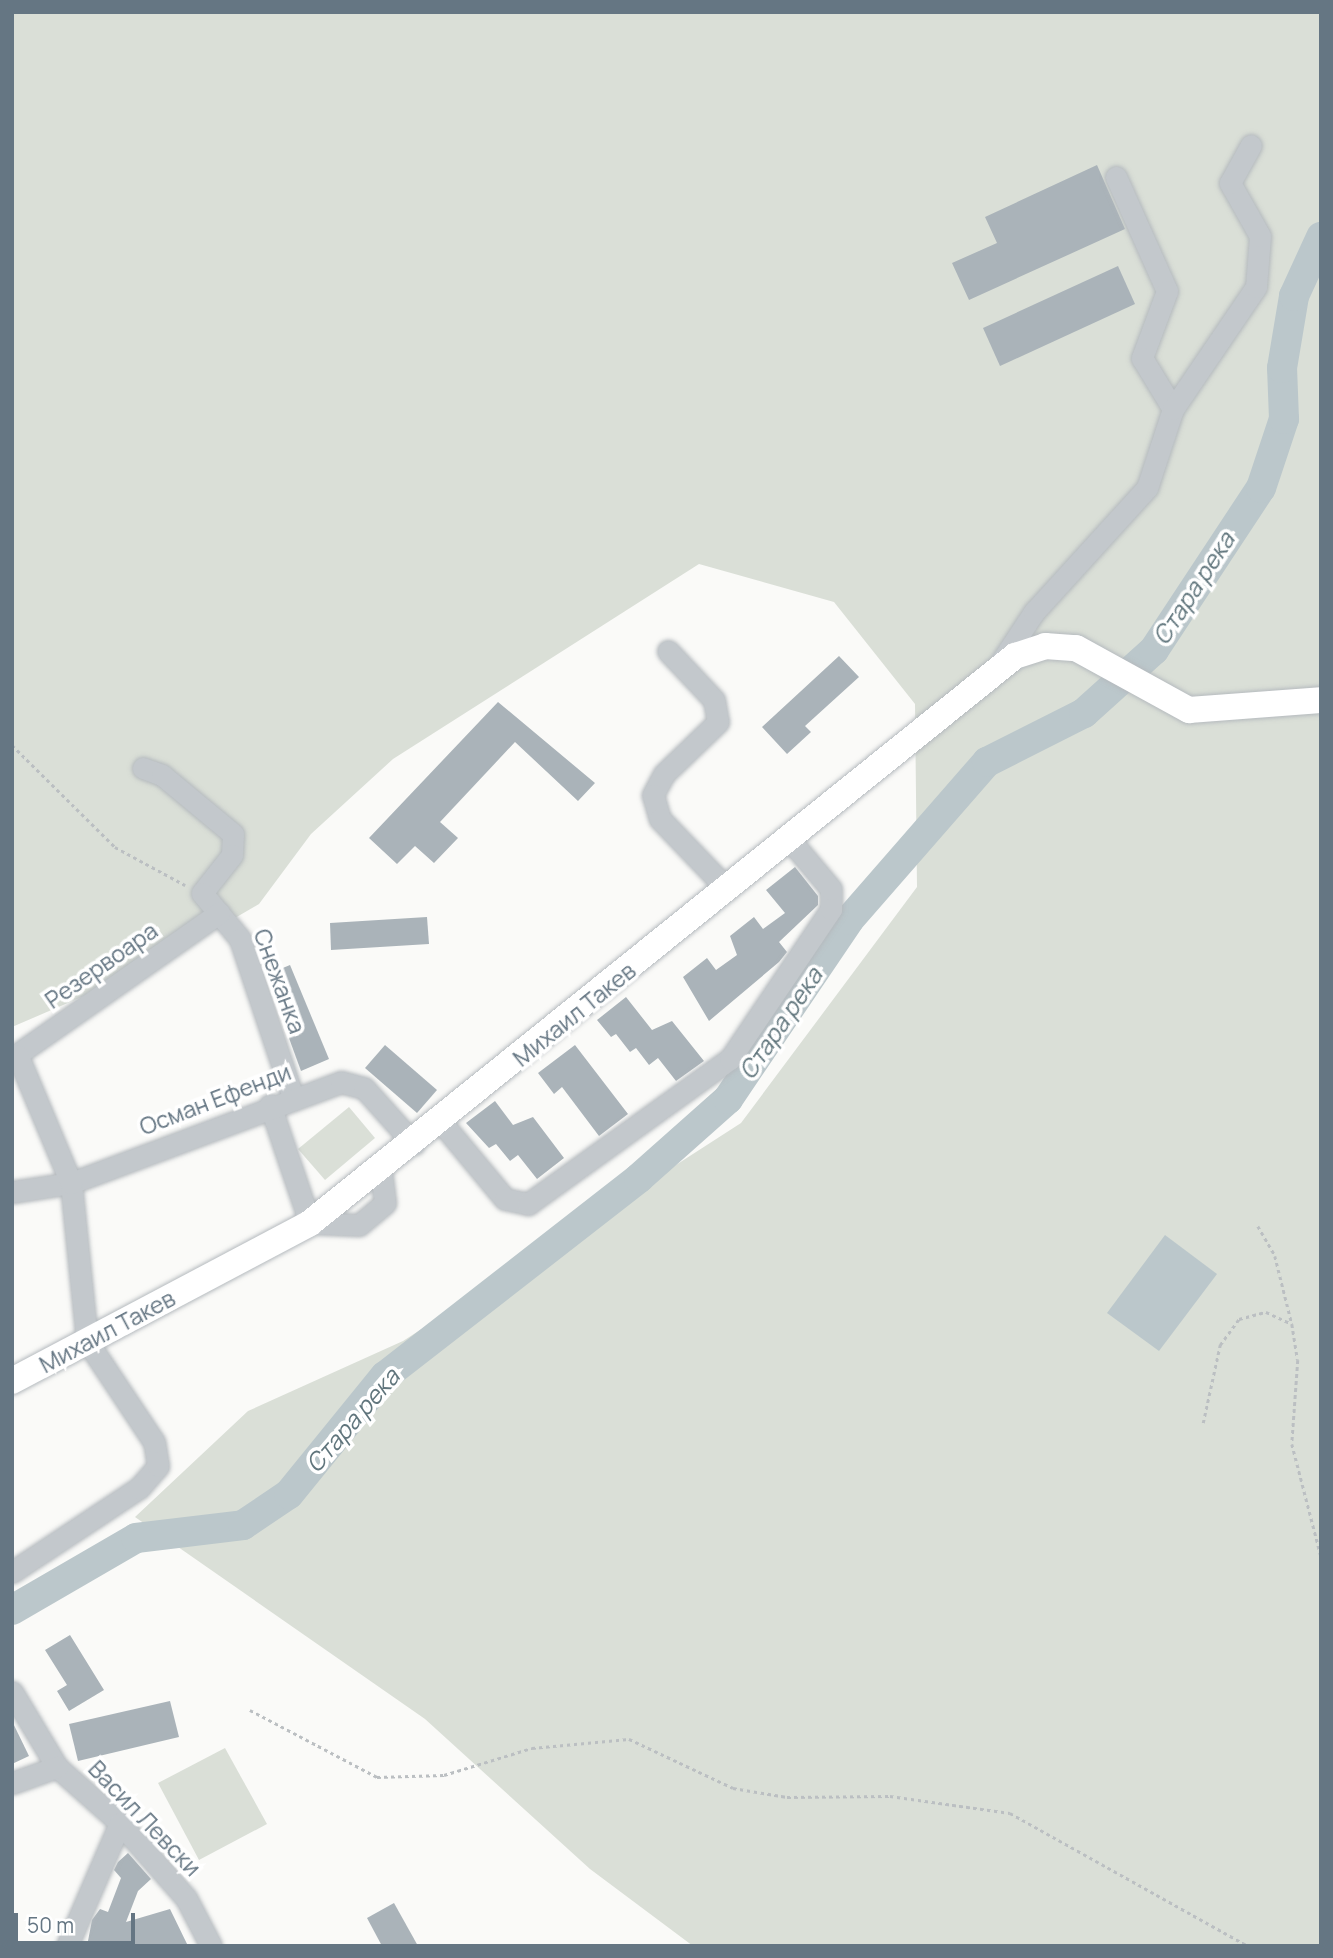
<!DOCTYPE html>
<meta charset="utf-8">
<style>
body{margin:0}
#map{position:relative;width:1333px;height:1958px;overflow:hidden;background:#fafaf8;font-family:Manrope,sans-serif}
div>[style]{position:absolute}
.green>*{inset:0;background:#dadfd7}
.water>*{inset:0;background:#bbc7cb}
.river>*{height:30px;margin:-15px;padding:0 15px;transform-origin:15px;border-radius:15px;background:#bbc7cb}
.building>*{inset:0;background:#aab3b9}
.path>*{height:2.5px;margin-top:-1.25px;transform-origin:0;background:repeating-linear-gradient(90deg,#bbbfc2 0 3.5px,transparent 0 7px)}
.roads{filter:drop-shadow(0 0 2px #b5babe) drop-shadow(0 0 2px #b5babe)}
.minor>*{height:21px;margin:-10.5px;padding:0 10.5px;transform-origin:10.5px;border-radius:10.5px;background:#c3c8cc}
.major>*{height:26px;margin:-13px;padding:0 13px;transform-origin:13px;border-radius:13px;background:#fff}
span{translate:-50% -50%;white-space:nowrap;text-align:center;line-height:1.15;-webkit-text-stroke:7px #fff;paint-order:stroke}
.street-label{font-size:23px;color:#657683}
.water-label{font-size:24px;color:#60757c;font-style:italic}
.frame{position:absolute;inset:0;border:14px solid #657683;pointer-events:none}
.scale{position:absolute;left:14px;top:1913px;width:121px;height:32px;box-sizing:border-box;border:4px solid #657683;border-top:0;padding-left:9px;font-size:21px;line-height:24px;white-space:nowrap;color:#657683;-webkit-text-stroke:5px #fff;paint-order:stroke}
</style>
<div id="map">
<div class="green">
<i style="clip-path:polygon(12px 12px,1321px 12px,1321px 1946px,693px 1946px,590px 1869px,425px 1719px,135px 1517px,248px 1411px,403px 1341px,741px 1123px,917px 887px,915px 704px,834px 602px,699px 564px,393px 759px,311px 834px,259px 904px,149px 968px,12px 1027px)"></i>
<i style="clip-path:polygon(349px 1107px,375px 1138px,325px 1180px,298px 1149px)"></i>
<i style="clip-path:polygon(225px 1748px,267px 1824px,199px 1860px,158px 1783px)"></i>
</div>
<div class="water">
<i style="clip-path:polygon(1165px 1235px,1217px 1274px,1159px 1351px,1107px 1313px)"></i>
</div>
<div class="river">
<i style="left:12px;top:1610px;width:143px;rotate:-30.1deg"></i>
<i style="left:136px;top:1538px;width:108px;rotate:-6.9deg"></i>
<i style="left:243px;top:1525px;width:55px;rotate:-34deg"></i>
<i style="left:289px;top:1494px;width:152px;rotate:-50.9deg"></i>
<i style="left:385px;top:1376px;width:322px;rotate:-37.9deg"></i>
<i style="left:639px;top:1178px;width:119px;rotate:-41.6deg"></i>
<i style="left:728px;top:1099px;width:216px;rotate:-55.9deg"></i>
<i style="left:849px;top:920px;width:210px;rotate:-48.9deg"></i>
<i style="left:987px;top:762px;width:109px;rotate:-26.8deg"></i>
<i style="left:1084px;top:713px;width:94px;rotate:-42deg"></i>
<i style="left:1154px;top:650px;width:194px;rotate:-56.6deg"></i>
<i style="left:1261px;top:488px;width:73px;rotate:-71.6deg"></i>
<i style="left:1284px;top:419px;width:51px;rotate:-92.2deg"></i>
<i style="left:1282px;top:368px;width:73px;rotate:-80.5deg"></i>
<i style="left:1294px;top:296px;width:65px;rotate:-65.4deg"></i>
</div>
<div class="building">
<i style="clip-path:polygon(1097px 165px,1125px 229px,969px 300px,952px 263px,997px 243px,985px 217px)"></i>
<i style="clip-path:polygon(1118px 266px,1135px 304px,1000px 366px,983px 328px)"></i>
<i style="clip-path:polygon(839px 656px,859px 677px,805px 726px,811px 732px,787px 754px,762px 727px)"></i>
<i style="clip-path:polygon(498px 702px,595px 783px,578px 801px,515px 742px,440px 822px,458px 838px,434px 863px,415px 846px,397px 864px,369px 838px)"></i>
<i style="clip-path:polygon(795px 867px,818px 896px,818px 905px,779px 942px,787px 952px,779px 962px,709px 1021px,683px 977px,707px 958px,716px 970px,737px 955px,730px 936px,754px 917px,763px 929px,785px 913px,766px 890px)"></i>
<i style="clip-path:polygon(427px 917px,429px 944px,331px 950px,330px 923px)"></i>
<i style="clip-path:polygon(290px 965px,329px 1059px,301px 1071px,266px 975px)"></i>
<i style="clip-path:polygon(626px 997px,652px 1030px,672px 1021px,704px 1061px,676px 1081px,658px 1058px,649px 1065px,636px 1048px,630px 1052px,616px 1034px,611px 1037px,597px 1020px)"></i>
<i style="clip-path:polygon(385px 1045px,437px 1090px,417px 1113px,365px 1068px)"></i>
<i style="clip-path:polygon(575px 1045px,628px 1114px,599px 1136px,562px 1087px,554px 1094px,538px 1073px)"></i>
<i style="clip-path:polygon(495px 1101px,513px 1125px,533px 1117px,564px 1158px,537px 1179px,518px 1155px,510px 1161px,496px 1144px,489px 1148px,466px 1123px)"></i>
<i style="clip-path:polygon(70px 1635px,104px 1690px,69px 1711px,57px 1691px,67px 1685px,45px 1650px)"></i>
<i style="clip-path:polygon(170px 1701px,179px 1737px,78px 1761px,69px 1724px)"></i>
<i style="clip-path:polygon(12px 1721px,29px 1756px,12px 1764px)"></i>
<i style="clip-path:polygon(128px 1853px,151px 1879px,138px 1891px,126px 1922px,170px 1909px,188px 1946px,87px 1946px,92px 1920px,100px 1909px,108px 1912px,121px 1878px,114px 1870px,118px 1862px)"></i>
<i style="clip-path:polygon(394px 1903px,418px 1946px,382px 1946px,367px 1918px)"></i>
</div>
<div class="path">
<i style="left:12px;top:745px;width:145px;rotate:44.7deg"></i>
<i style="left:115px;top:847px;width:80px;rotate:28.5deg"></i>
<i style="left:12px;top:906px;width:35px;rotate:90deg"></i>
<i style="left:1258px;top:1226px;width:34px;rotate:60deg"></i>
<i style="left:1275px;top:1256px;width:70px;rotate:76deg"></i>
<i style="left:1292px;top:1324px;width:36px;rotate:81deg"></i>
<i style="left:1298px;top:1360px;width:84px;rotate:94.1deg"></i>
<i style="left:1292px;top:1444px;width:116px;rotate:75.5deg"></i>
<i style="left:1203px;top:1423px;width:80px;rotate:-77.7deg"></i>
<i style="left:1220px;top:1345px;width:32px;rotate:-54deg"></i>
<i style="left:1239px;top:1319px;width:28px;rotate:-15deg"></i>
<i style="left:1266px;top:1312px;width:29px;rotate:25deg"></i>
<i style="left:250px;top:1710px;width:144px;rotate:27.8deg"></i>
<i style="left:377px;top:1777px;width:67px;rotate:-1.7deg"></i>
<i style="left:444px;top:1775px;width:92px;rotate:-17.1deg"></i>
<i style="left:532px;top:1748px;width:97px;rotate:-5.3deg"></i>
<i style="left:629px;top:1739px;width:115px;rotate:25.2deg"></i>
<i style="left:733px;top:1788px;width:55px;rotate:9.5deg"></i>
<i style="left:787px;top:1797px;width:103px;rotate:-0.6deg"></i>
<i style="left:890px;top:1796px;width:121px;rotate:8.1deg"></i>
<i style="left:1010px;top:1813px;width:273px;rotate:29.2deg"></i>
</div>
<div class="roads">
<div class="minor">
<i style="left:1116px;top:177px;width:125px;rotate:65.9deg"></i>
<i style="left:1167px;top:291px;width:72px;rotate:110.5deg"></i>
<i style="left:1142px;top:358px;width:60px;rotate:58.7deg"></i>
<i style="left:668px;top:651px;width:67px;rotate:46.8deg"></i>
<i style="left:714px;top:700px;width:22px;rotate:80deg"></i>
<i style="left:718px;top:722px;width:75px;rotate:136.1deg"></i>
<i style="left:664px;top:774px;width:24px;rotate:118deg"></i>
<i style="left:653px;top:795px;width:25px;rotate:74deg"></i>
<i style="left:660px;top:819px;width:98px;rotate:46.2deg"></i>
<i style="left:999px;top:665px;width:64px;rotate:-56.6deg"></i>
<i style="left:1034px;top:612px;width:168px;rotate:-47.7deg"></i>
<i style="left:1147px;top:488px;width:83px;rotate:-71.8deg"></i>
<i style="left:1173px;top:409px;width:148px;rotate:-55.8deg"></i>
<i style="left:1256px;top:287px;width:51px;rotate:-85.5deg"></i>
<i style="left:1260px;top:236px;width:61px;rotate:-119.5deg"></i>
<i style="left:1230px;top:183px;width:43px;rotate:-61.1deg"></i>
<i style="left:143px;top:768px;width:20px;rotate:20deg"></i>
<i style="left:162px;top:775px;width:92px;rotate:39.7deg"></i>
<i style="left:233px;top:834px;width:21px;rotate:93deg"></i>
<i style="left:232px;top:855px;width:48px;rotate:128.3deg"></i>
<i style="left:202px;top:893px;width:60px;rotate:50.4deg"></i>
<i style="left:240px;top:939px;width:167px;rotate:71.5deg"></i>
<i style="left:12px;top:1058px;width:253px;rotate:-35deg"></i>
<i style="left:270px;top:1105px;width:125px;rotate:71.3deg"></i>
<i style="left:310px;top:1223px;width:49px;rotate:2.3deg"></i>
<i style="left:359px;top:1225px;width:34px;rotate:-40deg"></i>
<i style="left:385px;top:1203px;width:33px;rotate:-97deg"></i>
<i style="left:441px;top:1122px;width:100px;rotate:50.3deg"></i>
<i style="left:505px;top:1199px;width:24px;rotate:12deg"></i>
<i style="left:528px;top:1204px;width:249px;rotate:-35.7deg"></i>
<i style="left:730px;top:1059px;width:181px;rotate:-56deg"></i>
<i style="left:831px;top:909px;width:20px;rotate:-90deg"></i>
<i style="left:831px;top:889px;width:64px;rotate:-129.9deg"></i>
<i style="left:12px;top:1192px;width:60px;rotate:-8.7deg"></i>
<i style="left:71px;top:1183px;width:288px;rotate:-20.5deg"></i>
<i style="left:341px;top:1082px;width:24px;rotate:15deg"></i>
<i style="left:364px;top:1088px;width:75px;rotate:48.2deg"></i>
<i style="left:12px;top:1572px;width:152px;rotate:-33.5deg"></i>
<i style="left:139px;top:1488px;width:29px;rotate:-49deg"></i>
<i style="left:158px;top:1466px;width:24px;rotate:-99deg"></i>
<i style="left:154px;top:1442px;width:121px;rotate:-123.6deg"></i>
<i style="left:87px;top:1341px;width:159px;rotate:-95.8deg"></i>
<i style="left:71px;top:1183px;width:138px;rotate:-112.7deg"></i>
<i style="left:12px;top:1692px;width:87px;rotate:59deg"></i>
<i style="left:57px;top:1767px;width:84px;rotate:41.6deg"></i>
<i style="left:120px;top:1823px;width:100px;rotate:48.7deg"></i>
<i style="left:186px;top:1898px;width:54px;rotate:62.5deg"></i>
<i style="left:12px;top:1783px;width:48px;rotate:-19.6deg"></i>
<i style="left:67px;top:1946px;width:134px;rotate:-66.7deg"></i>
</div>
<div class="major">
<i style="left:12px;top:1381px;width:337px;rotate:-27.9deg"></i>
<i style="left:310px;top:1223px;width:905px;rotate:-38.81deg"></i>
<i style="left:1015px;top:656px;width:32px;rotate:-18deg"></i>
<i style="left:1045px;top:646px;width:31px;rotate:4deg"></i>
<i style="left:1076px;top:648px;width:129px;rotate:28.8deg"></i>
<i style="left:1189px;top:710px;width:132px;rotate:-4.3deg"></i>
</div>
</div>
<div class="street-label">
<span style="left:101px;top:965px;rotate:-35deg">Резервоара</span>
<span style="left:280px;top:981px;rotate:70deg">Снежанка</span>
<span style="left:574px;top:1014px;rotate:-39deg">Михаил Такев</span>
<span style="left:215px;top:1099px;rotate:-21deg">Осман Ефенди</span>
<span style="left:107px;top:1331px;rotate:-28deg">Михаил Такев</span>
<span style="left:145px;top:1818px;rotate:46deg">Васил Левски</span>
</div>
<div class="water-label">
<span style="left:1193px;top:588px;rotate:-57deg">Стара река</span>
<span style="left:780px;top:1023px;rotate:-56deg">Стара река</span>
<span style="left:352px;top:1420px;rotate:-49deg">Стара река</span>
</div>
<div class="frame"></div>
<div class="scale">50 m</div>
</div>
